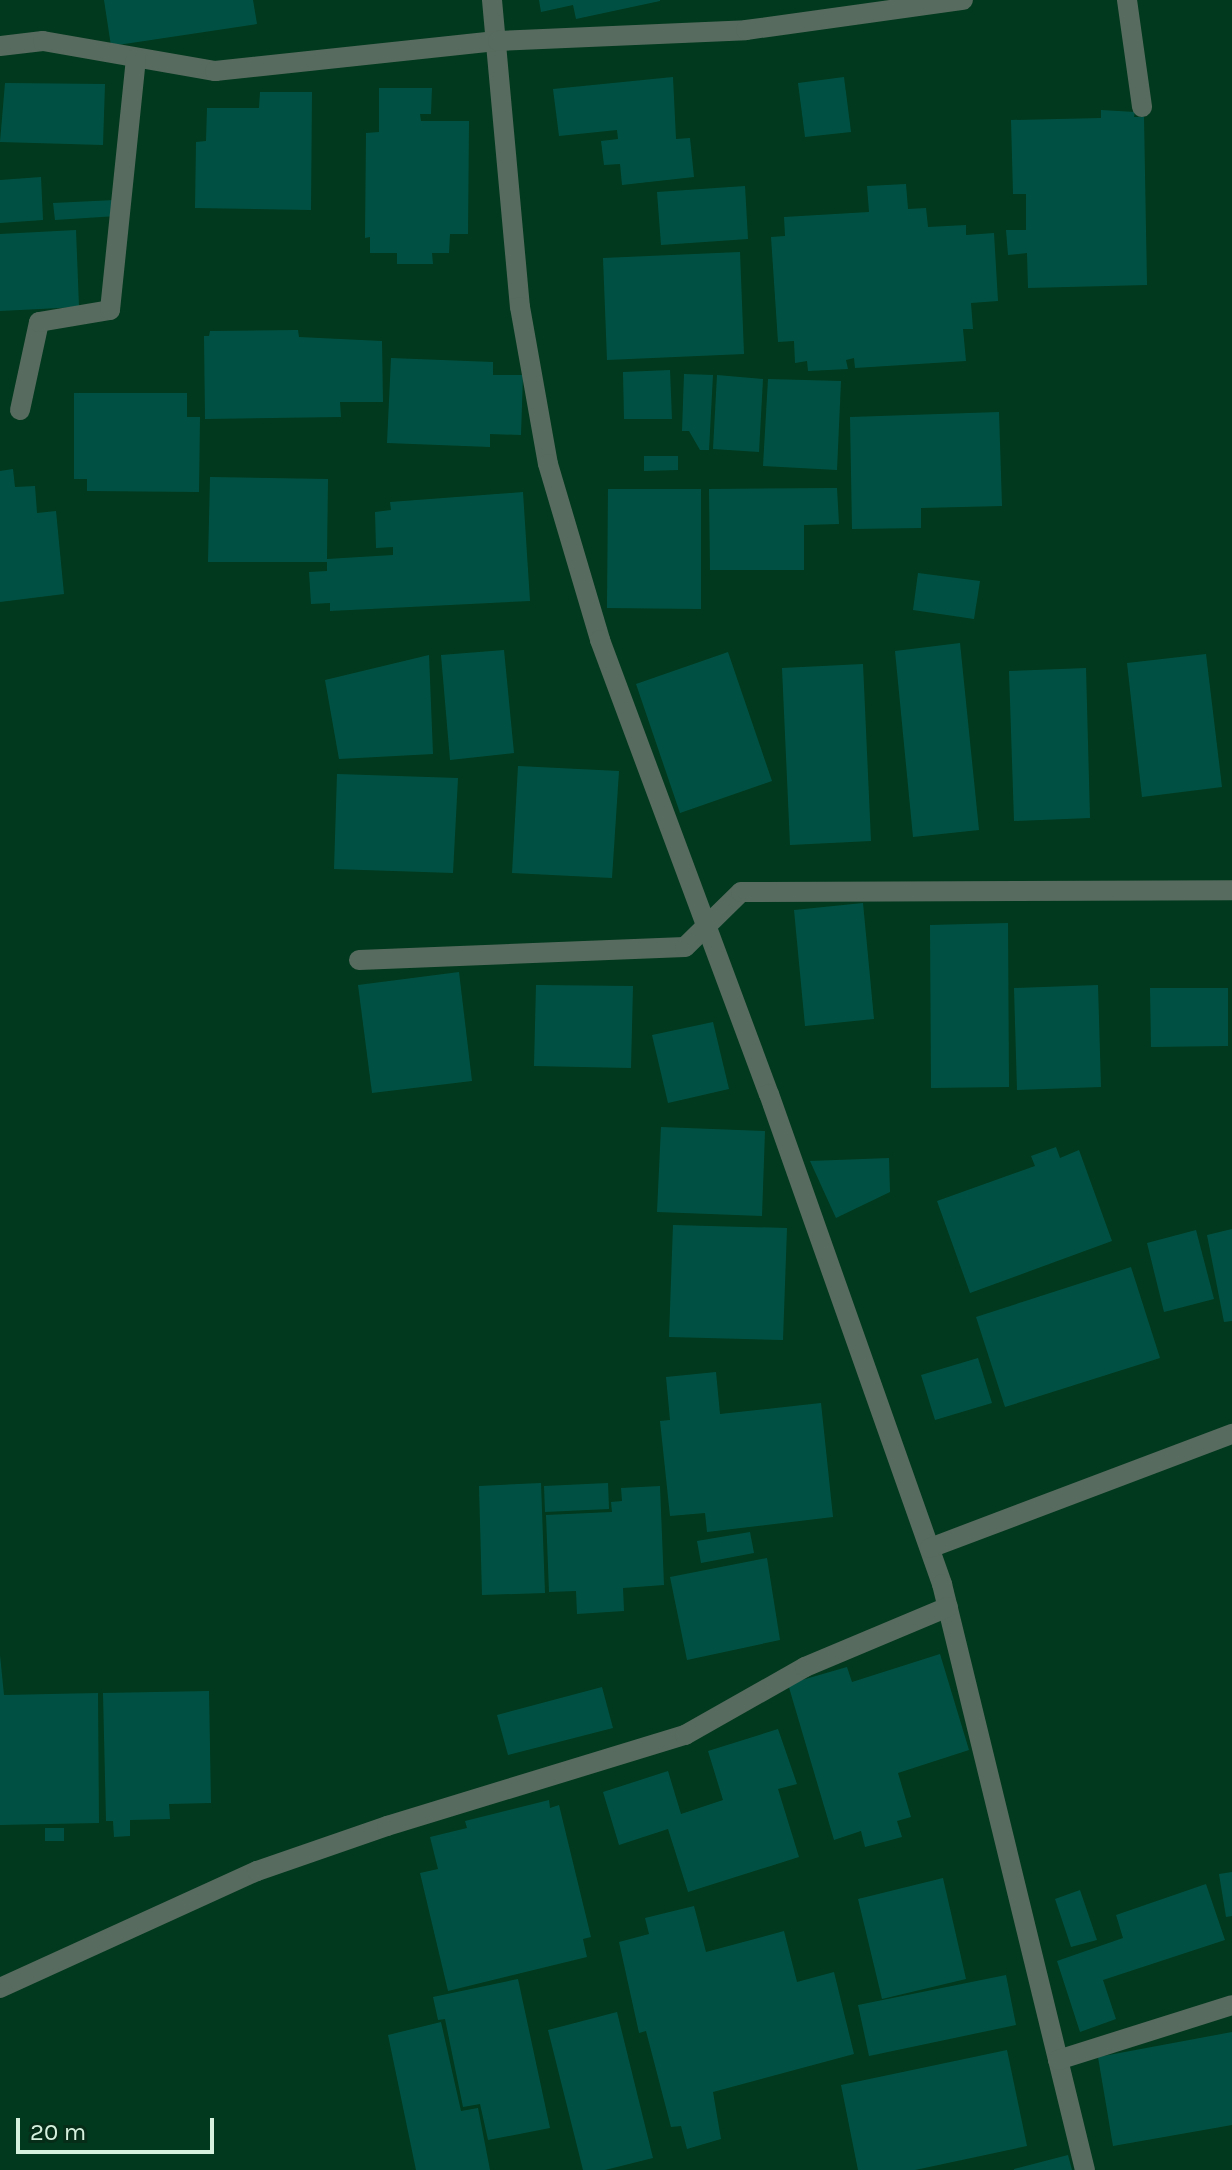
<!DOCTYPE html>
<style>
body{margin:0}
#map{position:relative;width:1232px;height:2170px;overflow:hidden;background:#00391e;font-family:Karla,sans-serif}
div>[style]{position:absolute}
.building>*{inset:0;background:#005143}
.minor>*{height:20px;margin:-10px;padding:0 10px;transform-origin:10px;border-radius:10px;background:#576b5e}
span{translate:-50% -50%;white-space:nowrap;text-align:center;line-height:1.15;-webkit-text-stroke:6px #052d18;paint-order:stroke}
.scale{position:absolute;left:16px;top:2118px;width:198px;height:36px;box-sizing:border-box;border:4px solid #d7f1df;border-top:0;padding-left:10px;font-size:24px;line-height:28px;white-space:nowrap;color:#d7f1df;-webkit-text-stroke:6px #052d18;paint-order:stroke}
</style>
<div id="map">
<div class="building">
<i style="clip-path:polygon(104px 0,253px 0,257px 24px,111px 46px)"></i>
<i style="clip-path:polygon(539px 0,660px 0,660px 1px,576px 19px,573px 5px,541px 12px)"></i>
<i style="clip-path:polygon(673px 77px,676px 139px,690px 138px,694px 177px,622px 185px,620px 164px,604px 165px,601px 141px,618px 139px,617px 130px,559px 136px,553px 89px)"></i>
<i style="clip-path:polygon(844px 77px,851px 132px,805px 137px,798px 83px)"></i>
<i style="clip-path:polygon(5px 83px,105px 84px,103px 145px,0 142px)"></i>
<i style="clip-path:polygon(379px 88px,432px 88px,431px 114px,420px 114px,421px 121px,469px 121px,468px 234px,450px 234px,449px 253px,432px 253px,433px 264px,397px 264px,397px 253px,370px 253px,370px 237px,365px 238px,366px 133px,379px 132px)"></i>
<i style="clip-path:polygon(260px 92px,312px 92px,311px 210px,195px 208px,196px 142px,206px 141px,207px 108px,259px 108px)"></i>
<i style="clip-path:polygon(1101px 110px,1135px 112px,1134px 117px,1144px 117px,1147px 285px,1028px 288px,1027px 253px,1008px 255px,1006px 230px,1026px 230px,1026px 194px,1013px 194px,1011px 120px,1101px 118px)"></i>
<i style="clip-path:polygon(41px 177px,43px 220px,0 223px,0 180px)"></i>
<i style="clip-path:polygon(906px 184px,908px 209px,926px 208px,928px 227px,966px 225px,966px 235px,994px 233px,998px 301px,971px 303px,973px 329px,963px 329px,966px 361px,855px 368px,854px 358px,846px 360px,848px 369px,808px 371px,807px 361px,795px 363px,794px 341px,778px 342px,771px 237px,785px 236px,784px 217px,869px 212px,867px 186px)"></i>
<i style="clip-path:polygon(745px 186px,748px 239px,661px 245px,657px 192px)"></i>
<i style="clip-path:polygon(115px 200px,117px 216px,55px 220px,53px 203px)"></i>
<i style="clip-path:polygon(76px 230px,79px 307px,0 311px,0 234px)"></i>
<i style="clip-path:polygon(740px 252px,744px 354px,607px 360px,603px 258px)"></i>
<i style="clip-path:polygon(298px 330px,299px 337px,382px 341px,383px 402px,340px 402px,341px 417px,205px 419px,204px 336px,209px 336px,210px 331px)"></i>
<i style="clip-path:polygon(391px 358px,493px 362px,493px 375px,523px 375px,521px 435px,490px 434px,490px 447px,387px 443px)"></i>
<i style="clip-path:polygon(670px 370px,672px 419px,624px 419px,623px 372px)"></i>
<i style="clip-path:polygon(684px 374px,713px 375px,709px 450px,700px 450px,689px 431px,682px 431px)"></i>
<i style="clip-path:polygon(717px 375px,763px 379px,759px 452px,713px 449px)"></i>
<i style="clip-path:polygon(768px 379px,841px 381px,837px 470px,763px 466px)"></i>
<i style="clip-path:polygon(74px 393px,187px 393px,187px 417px,200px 417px,199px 492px,87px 491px,87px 479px,74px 479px)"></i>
<i style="clip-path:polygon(999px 412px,1002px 506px,921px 508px,921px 528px,852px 529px,850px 417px)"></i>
<i style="clip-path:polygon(644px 456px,678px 456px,678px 470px,644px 471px)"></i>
<i style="clip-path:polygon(13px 469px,15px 487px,35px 486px,37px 513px,56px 511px,64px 594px,0 602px,0 471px)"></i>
<i style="clip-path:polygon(210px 477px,328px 479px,327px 559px,393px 555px,393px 547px,376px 548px,375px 512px,391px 510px,390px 502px,523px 492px,530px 601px,330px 611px,330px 603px,311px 604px,309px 572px,327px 571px,327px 562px,208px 562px)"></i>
<i style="clip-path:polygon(837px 488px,839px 524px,804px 525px,804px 570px,710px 570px,709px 489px)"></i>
<i style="clip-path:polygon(608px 489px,701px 489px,701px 609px,607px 608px)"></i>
<i style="clip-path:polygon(918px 573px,980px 581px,974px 619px,913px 610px)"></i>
<i style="clip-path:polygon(960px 643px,979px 830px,913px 837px,895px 651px)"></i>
<i style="clip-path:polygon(504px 650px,514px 753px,450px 760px,441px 655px)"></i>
<i style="clip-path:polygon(728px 652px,772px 781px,680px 813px,636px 684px)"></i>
<i style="clip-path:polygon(1206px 654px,1222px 787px,1142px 797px,1127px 663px)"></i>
<i style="clip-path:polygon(429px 655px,433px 754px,339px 759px,325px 680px)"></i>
<i style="clip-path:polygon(863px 664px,871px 841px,790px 845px,782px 668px)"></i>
<i style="clip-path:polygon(1086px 668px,1090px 818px,1014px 821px,1009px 671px)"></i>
<i style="clip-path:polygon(518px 766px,619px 771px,612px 878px,512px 873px)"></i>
<i style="clip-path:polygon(337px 774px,458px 778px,453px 873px,334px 869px)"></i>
<i style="clip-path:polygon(863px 903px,874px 1019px,805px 1026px,794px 910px)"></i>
<i style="clip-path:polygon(1008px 923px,1009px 1087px,931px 1088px,930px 925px)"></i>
<i style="clip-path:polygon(459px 972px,472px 1081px,372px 1093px,358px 985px)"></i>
<i style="clip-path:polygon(536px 985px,633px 986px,631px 1068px,534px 1066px)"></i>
<i style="clip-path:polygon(1098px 985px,1101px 1087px,1017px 1090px,1014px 988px)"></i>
<i style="clip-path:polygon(1150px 988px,1228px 988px,1228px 1046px,1151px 1047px)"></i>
<i style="clip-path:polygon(713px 1022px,729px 1089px,668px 1103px,652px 1035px)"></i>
<i style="clip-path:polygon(661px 1127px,765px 1131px,762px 1216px,657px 1212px)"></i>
<i style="clip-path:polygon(1056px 1147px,1060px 1158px,1079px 1150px,1112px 1241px,970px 1293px,937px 1201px,1035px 1166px,1031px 1156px)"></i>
<i style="clip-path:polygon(889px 1158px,890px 1192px,836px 1218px,810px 1161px)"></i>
<i style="clip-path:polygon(673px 1225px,787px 1228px,783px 1340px,669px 1337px)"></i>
<i style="clip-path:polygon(1232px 1229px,1232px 1321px,1224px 1322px,1207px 1235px)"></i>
<i style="clip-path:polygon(1196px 1230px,1214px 1299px,1164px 1312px,1147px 1243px)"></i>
<i style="clip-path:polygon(1131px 1267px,1160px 1358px,1005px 1407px,976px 1317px)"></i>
<i style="clip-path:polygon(978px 1358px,992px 1403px,935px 1420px,921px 1375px)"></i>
<i style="clip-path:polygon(716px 1372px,720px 1414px,821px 1403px,833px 1517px,707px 1532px,705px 1513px,670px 1516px,660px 1421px,670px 1420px,666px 1377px)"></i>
<i style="clip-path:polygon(541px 1483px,545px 1593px,482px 1595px,479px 1486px)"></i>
<i style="clip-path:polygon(608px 1483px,609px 1509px,545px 1512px,544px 1486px)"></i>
<i style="clip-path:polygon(660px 1486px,664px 1585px,623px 1588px,624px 1611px,577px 1614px,576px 1591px,549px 1592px,546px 1515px,612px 1512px,611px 1502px,622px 1501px,621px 1488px)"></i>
<i style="clip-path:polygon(750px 1532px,754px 1553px,701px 1563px,697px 1541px)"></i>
<i style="clip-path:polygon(767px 1558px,780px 1640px,687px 1660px,670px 1577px)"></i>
<i style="clip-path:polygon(940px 1654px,969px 1750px,898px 1773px,911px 1817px,897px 1821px,902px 1837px,865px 1847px,861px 1831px,834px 1840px,788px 1684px,847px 1667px,852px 1682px)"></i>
<i style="clip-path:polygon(0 1655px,4px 1695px,98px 1693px,99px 1823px,0 1825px)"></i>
<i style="clip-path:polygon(602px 1687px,613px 1728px,508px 1755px,497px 1715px)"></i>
<i style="clip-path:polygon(209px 1691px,211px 1803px,169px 1804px,170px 1819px,130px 1820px,130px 1836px,114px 1837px,113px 1821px,106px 1821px,103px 1693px)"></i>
<i style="clip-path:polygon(778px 1729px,797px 1784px,778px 1789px,799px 1857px,688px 1892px,668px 1829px,619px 1845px,603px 1792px,668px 1771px,681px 1814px,723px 1800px,708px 1751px)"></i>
<i style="clip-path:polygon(549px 1800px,550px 1808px,559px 1805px,591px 1937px,583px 1939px,587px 1957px,448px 1991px,420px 1873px,438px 1869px,430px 1837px,467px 1828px,465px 1821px)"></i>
<i style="clip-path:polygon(45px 1828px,64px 1828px,64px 1841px,45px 1841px)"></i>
<i style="clip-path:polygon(1232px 1872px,1232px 1916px,1226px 1917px,1219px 1874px)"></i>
<i style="clip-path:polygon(943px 1878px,966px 1979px,882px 1999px,858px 1899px)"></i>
<i style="clip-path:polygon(1206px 1884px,1225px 1940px,1103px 1980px,1116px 2019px,1080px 2032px,1057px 1961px,1123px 1938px,1116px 1915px)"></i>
<i style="clip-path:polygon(1080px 1890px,1097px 1940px,1071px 1947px,1055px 1899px)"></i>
<i style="clip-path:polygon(694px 1906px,706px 1952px,784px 1931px,797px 1982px,834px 1972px,854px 2054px,713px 2092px,721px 2139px,687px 2149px,681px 2126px,671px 2127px,646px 2031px,639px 2033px,619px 1942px,649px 1934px,645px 1918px)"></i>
<i style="clip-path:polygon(1006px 1975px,1016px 2025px,869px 2056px,858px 2005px)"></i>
<i style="clip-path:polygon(518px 1979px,550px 2128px,488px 2140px,480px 2104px,463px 2107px,445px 2019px,438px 2020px,433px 1997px)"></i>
<i style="clip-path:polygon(617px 2012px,653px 2158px,605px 2170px,583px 2170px,548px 2030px)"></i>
<i style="clip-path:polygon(441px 2022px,461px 2111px,478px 2108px,490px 2170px,416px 2170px,388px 2035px)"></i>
<i style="clip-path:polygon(1232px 2032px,1232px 2125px,1113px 2146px,1098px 2057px)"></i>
<i style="clip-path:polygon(1007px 2050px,1027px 2146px,915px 2170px,858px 2170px,841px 2085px)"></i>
<i style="clip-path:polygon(1068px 2155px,1072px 2170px,1014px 2170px,1014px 2169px)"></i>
</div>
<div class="minor">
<i style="left:492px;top:0;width:308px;rotate:84.8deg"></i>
<i style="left:520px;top:307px;width:159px;rotate:79.9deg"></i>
<i style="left:548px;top:464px;width:184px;rotate:73.5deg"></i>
<i style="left:600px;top:640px;width:484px;rotate:69.6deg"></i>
<i style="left:769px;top:1094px;width:520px;rotate:70.55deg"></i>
<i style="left:942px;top:1584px;width:603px;rotate:76.29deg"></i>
<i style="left:1127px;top:0;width:108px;rotate:82deg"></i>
<i style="left:0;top:46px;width:43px;rotate:-6.6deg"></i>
<i style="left:43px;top:41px;width:175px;rotate:9.9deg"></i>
<i style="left:215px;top:71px;width:285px;rotate:-6.1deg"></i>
<i style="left:498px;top:41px;width:248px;rotate:-2.5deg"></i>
<i style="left:746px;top:30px;width:219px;rotate:-7.9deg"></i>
<i style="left:20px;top:410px;width:90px;rotate:-77.8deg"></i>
<i style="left:39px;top:322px;width:72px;rotate:-9.6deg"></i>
<i style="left:110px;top:310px;width:253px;rotate:-84.1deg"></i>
<i style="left:359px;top:960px;width:326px;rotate:-2.3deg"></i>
<i style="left:685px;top:947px;width:78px;rotate:-44.5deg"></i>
<i style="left:741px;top:892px;width:491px;rotate:-0.2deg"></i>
<i style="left:930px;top:1548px;width:323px;rotate:-20.7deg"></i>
<i style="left:0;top:1988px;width:282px;rotate:-24.5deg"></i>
<i style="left:257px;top:1871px;width:138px;rotate:-19.1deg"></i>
<i style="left:387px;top:1826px;width:312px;rotate:-17deg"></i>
<i style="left:685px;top:1735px;width:138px;rotate:-29.5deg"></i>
<i style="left:805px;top:1667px;width:155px;rotate:-22.8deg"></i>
<i style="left:1058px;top:2060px;width:182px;rotate:-17.5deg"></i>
</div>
<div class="scale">20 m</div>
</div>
